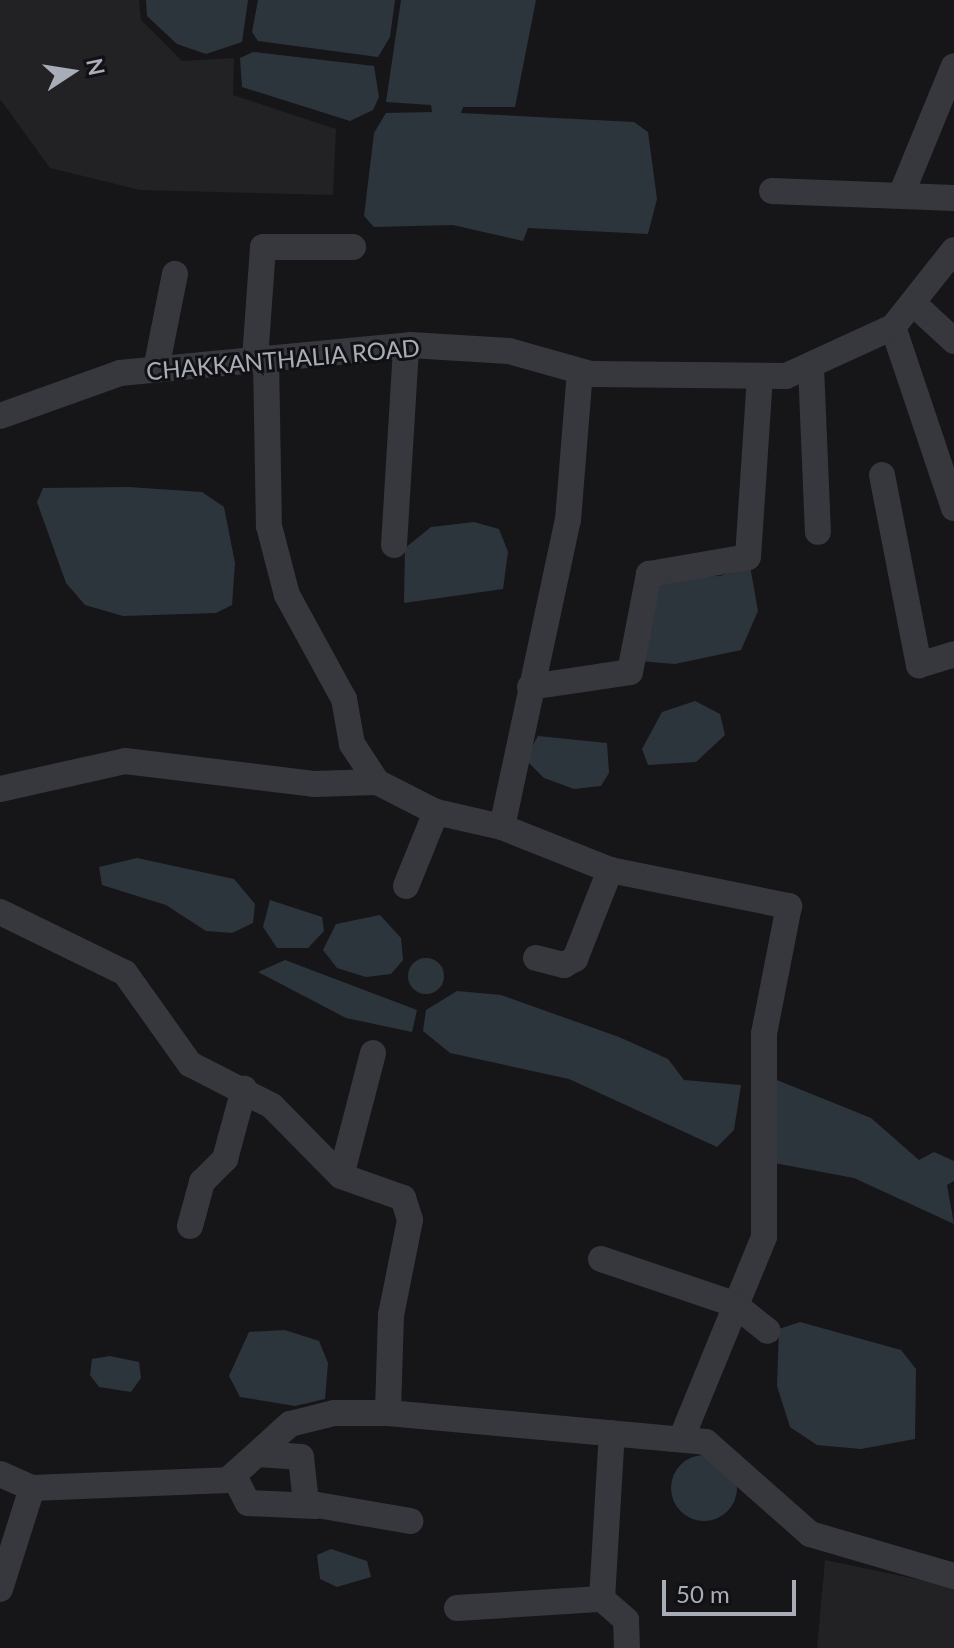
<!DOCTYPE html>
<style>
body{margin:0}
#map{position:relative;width:954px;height:1648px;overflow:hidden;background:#161618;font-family:Lato,sans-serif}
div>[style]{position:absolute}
.built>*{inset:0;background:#222225}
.water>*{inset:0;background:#2c353c}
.round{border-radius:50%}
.minor>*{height:26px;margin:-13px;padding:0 13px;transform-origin:13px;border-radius:13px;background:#37383d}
span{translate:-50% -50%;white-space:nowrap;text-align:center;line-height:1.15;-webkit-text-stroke:6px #111113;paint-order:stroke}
.street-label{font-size:24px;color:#a8adb8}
.north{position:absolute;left:32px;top:32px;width:80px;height:80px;-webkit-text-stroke:6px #111113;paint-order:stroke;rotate:78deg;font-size:22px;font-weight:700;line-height:32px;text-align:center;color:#a8adb8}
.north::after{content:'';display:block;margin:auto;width:28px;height:36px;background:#a8adb8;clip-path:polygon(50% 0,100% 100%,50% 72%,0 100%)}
.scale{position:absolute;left:662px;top:1580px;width:134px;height:36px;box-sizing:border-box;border:4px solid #a8adb8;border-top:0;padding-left:10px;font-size:24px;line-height:28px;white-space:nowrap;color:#a8adb8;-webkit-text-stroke:6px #111113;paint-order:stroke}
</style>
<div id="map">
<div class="built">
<i style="clip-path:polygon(0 0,139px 0,141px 20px,182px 61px,234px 58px,233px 95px,336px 129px,333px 195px,140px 190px,50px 168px,0 99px)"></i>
<i style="clip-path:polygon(825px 1560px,954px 1587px,954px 1648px,817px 1648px)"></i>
</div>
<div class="water">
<i style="clip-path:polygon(146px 0,248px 0,242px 42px,206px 54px,177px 44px,147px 16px)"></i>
<i style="clip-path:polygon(258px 0,395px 0,390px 37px,378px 57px,258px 41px,252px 32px)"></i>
<i style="clip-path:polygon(401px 0,536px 0,515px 107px,463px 107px,461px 113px,634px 122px,648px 132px,657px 199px,648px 234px,528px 228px,523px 241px,453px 225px,374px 227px,364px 216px,374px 133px,386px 113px,432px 112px,431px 105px,386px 102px)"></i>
<i style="clip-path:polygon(253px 52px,374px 66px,379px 97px,373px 110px,350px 121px,242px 87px,240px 58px)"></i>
<i style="clip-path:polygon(129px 487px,202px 492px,224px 507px,235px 563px,232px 605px,216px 613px,123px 616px,85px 605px,66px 583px,37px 502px,43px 488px)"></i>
<i style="clip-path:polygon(474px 522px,499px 529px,508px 552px,503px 589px,404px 603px,405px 548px,431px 527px)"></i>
<i style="clip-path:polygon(750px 566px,758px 611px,741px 650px,675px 664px,639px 661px,659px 577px,720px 576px)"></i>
<i style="clip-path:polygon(695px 701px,720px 714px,725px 735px,696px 762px,648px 765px,642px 749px,662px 712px)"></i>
<i style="clip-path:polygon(538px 736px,607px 743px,609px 773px,601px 786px,574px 789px,544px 778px,525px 759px)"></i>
<i style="clip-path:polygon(137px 858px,234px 879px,255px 904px,253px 923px,232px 933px,206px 931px,166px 905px,102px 885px,99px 867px)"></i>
<i style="clip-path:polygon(270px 900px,322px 917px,324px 931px,308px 948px,277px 948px,263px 927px)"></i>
<i style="clip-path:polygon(380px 915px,401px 938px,403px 960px,391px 974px,366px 977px,337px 968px,323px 950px,336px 924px)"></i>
<i class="round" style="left:408px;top:958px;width:36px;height:36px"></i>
<i style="clip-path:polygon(285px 960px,417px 1010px,412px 1032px,346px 1018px,258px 972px)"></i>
<i style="clip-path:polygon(457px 991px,501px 995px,619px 1037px,668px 1059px,684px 1080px,741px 1085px,734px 1130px,717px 1147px,569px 1079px,450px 1053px,423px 1031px,426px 1010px)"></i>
<i style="clip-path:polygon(767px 1076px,871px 1118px,919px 1160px,934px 1152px,954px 1161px,954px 1181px,947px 1185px,954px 1224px,854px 1178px,769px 1162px)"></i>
<i style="clip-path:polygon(800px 1322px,901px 1350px,916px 1369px,915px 1439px,861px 1449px,817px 1445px,790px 1427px,777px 1386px,779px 1329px)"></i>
<i style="clip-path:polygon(285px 1330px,319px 1341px,328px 1363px,325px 1399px,295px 1406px,240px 1397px,229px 1376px,249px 1332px)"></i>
<i style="clip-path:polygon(110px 1356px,139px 1362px,141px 1378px,131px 1392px,99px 1387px,90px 1375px,92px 1359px)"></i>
<i class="round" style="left:671px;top:1455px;width:66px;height:66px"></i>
<i style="clip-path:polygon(331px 1549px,367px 1561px,371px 1577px,337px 1587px,320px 1579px,317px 1555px)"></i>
</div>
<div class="minor">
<i style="left:772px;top:191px;width:182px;rotate:2.2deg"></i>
<i style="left:901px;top:195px;width:139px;rotate:-67.7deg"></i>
<i style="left:913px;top:303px;width:56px;rotate:42.8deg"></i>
<i style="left:893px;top:327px;width:191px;rotate:71.4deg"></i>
<i style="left:266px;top:358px;width:168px;rotate:89deg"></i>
<i style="left:269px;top:526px;width:71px;rotate:75.4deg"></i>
<i style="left:287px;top:595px;width:119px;rotate:61.3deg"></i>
<i style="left:344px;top:699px;width:46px;rotate:79.9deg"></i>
<i style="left:352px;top:744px;width:45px;rotate:56.7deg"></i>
<i style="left:377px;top:782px;width:66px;rotate:27deg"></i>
<i style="left:436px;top:812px;width:68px;rotate:12.8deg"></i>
<i style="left:502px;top:827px;width:116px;rotate:21.7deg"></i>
<i style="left:610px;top:870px;width:183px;rotate:11.4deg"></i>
<i style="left:789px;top:906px;width:130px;rotate:101.1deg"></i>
<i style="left:764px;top:1034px;width:203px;rotate:90deg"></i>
<i style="left:764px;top:1237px;width:216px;rotate:112.3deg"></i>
<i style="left:255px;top:359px;width:112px;rotate:-85.9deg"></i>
<i style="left:263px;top:247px;width:90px"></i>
<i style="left:811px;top:367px;width:165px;rotate:87.6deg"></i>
<i style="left:156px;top:369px;width:97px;rotate:-78.7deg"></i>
<i style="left:0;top:416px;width:127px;rotate:-19.7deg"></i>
<i style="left:120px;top:373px;width:291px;rotate:-5.5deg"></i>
<i style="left:410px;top:345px;width:99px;rotate:3.5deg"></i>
<i style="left:509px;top:351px;width:85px;rotate:15.7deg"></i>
<i style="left:591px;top:374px;width:195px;rotate:0.6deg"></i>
<i style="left:786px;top:376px;width:118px;rotate:-24.6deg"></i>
<i style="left:893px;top:327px;width:98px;rotate:-51.6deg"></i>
<i style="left:882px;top:475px;width:194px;rotate:79deg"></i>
<i style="left:919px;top:665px;width:37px;rotate:-17deg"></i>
<i style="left:394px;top:545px;width:199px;rotate:-86.5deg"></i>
<i style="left:530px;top:687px;width:101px;rotate:-8.5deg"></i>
<i style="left:630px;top:672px;width:100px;rotate:-79deg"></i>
<i style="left:649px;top:574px;width:100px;rotate:-9.7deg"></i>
<i style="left:748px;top:557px;width:181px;rotate:-86.2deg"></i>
<i style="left:0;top:789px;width:128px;rotate:-12.6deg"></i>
<i style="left:125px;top:761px;width:190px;rotate:6.9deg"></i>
<i style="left:314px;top:784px;width:63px;rotate:-1.8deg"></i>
<i style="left:502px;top:827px;width:314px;rotate:-77.9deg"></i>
<i style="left:568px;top:520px;width:149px;rotate:-85.4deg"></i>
<i style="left:406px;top:886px;width:80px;rotate:-67.9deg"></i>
<i style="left:0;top:912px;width:139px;rotate:26deg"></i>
<i style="left:125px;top:973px;width:112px;rotate:54.5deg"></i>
<i style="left:190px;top:1064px;width:92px;rotate:27.1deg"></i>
<i style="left:272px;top:1106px;width:98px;rotate:45.4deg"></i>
<i style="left:341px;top:1176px;width:66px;rotate:19.5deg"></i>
<i style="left:403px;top:1198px;width:23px;rotate:72deg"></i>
<i style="left:410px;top:1220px;width:97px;rotate:101.3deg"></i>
<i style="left:391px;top:1315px;width:98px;rotate:91.8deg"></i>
<i style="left:388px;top:1413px;width:319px;rotate:5.2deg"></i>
<i style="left:706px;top:1442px;width:139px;rotate:41.5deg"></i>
<i style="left:810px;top:1534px;width:150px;rotate:16.3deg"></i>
<i style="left:536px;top:958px;width:29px;rotate:14deg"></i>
<i style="left:564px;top:965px;width:13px;rotate:-29deg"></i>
<i style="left:575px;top:959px;width:96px;rotate:-68.5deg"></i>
<i style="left:341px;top:1176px;width:127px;rotate:-75.4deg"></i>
<i style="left:190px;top:1226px;width:46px;rotate:-74.7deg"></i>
<i style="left:202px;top:1182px;width:33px;rotate:-45deg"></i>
<i style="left:225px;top:1159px;width:73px;rotate:-74.8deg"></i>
<i style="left:601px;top:1259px;width:140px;rotate:18.7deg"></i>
<i style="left:734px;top:1304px;width:43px;rotate:38.5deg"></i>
<i style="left:258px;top:1454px;width:43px;rotate:4deg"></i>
<i style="left:301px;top:1457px;width:46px;rotate:83.8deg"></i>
<i style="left:306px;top:1503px;width:106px;rotate:9.8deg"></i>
<i style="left:0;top:1474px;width:35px;rotate:24deg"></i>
<i style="left:32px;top:1488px;width:196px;rotate:-2.3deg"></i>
<i style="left:228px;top:1480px;width:84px;rotate:-42.1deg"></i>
<i style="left:290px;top:1424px;width:45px;rotate:-14deg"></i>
<i style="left:334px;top:1413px;width:54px"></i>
<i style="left:235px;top:1478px;width:28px;rotate:63deg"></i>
<i style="left:248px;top:1503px;width:67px;rotate:2.6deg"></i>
<i style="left:0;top:1589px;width:106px;rotate:-72.4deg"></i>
<i style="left:602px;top:1599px;width:32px;rotate:41deg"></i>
<i style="left:626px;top:1620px;width:28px;rotate:88deg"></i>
<i style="left:457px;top:1608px;width:145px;rotate:-3.6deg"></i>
<i style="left:602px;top:1599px;width:166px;rotate:-86.6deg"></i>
</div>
<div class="street-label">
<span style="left:283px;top:359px;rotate:-5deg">CHAKKANTHALIA ROAD</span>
</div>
<div class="north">N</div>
<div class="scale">50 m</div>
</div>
